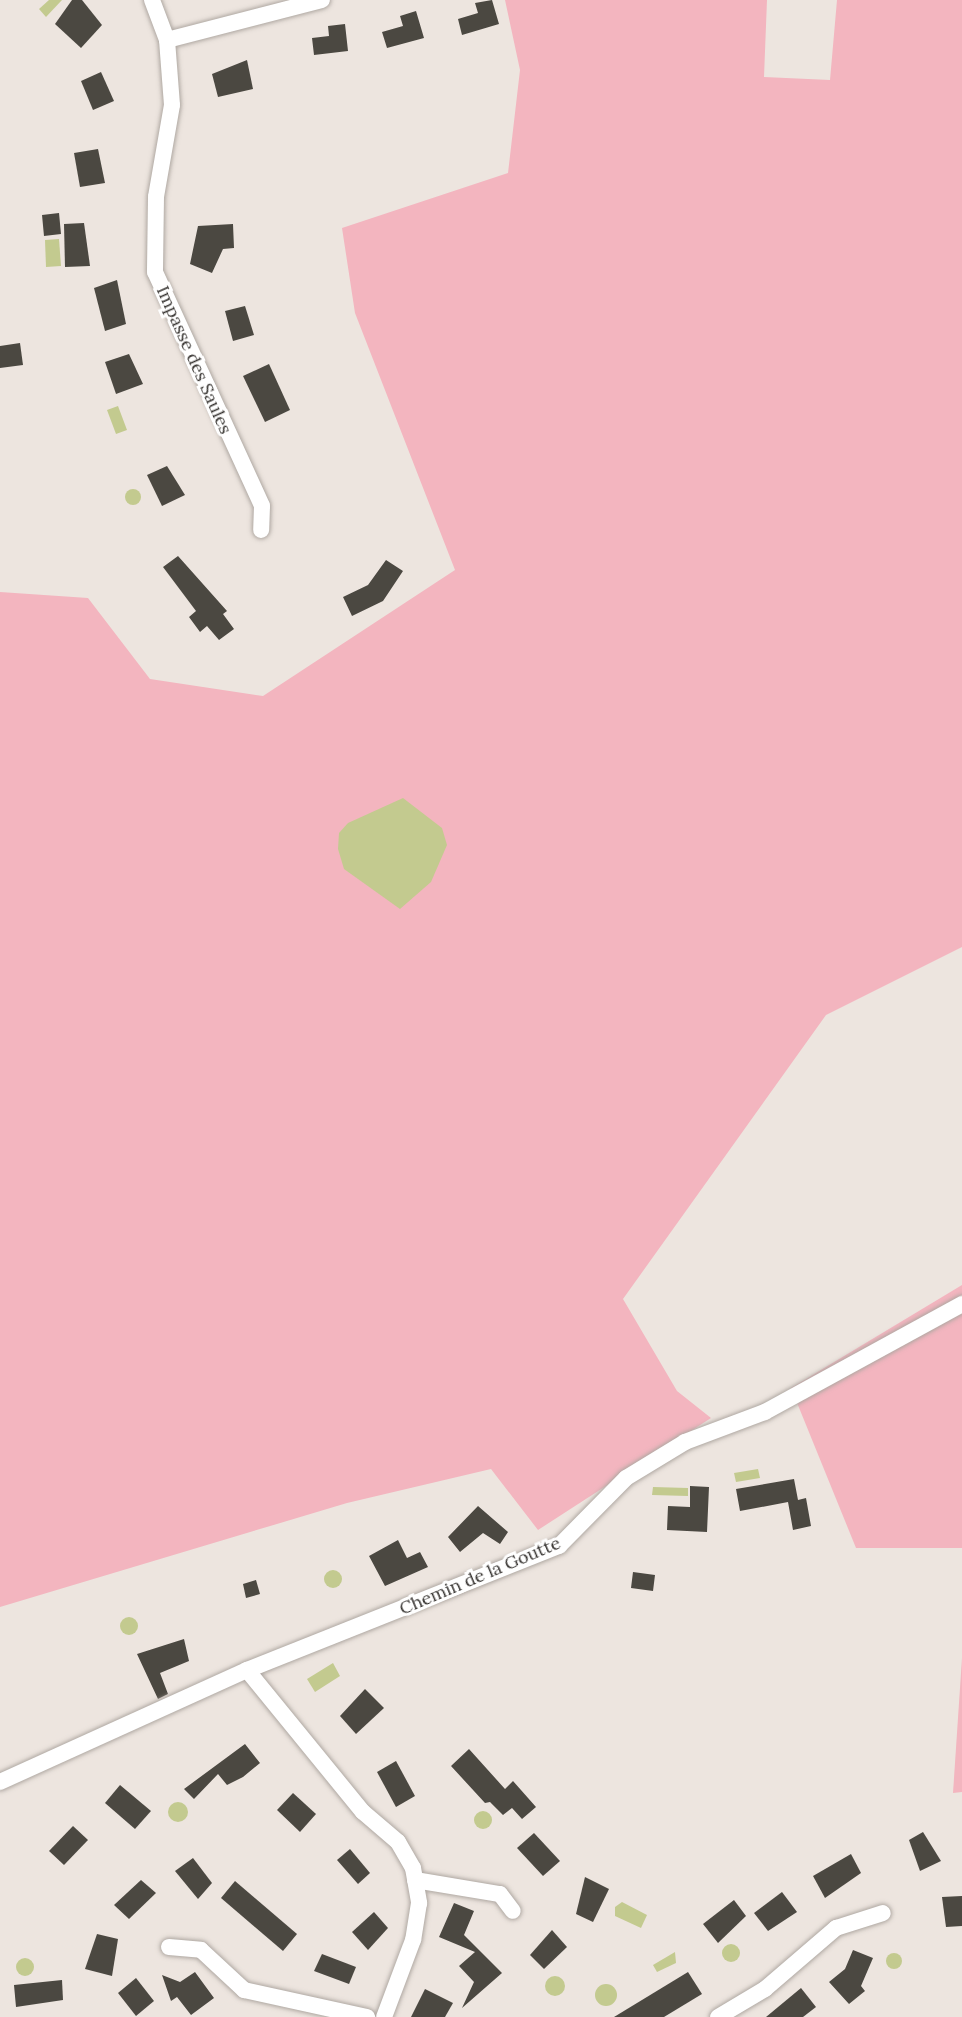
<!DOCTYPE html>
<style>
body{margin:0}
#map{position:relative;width:962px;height:2017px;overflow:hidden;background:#ede5df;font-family:Lora,serif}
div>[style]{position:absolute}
.green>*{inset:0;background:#f3b5bf}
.water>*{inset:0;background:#c3ca8f}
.round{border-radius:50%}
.building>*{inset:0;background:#4b4841}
.roads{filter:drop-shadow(0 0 2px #afa8a2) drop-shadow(0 0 2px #afa8a2)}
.minor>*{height:16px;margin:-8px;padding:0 8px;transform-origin:8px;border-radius:8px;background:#fff}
span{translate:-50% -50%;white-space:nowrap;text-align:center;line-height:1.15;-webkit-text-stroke:6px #fff;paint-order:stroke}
.street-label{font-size:18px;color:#35322f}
</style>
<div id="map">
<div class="green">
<i style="clip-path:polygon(505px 0,767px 0,764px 77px,830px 80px,837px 0,962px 0,962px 947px,826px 1015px,623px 1299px,677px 1391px,711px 1418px,538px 1530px,491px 1469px,347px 1503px,0 1607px,0 592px,88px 598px,150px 679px,263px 696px,455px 570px,355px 313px,342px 228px,508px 173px,520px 70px)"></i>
<i style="clip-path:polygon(962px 1285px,962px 1548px,856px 1548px,791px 1388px)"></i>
<i style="clip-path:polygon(962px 1658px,962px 1792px,953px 1793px)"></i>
</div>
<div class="water">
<i style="clip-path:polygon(49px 0,62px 0,46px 17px,39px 9px)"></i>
<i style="clip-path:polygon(59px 239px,61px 266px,46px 267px,45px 240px)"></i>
<i style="clip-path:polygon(118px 406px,127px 430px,116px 434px,107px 410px)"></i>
<i class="round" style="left:125px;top:489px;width:16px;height:16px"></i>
<i style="clip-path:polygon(403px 798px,442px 828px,447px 845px,431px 882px,400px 909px,344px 869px,338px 849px,339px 833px,348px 823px)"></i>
<i style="clip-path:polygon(758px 1469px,760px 1478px,736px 1482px,734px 1473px)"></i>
<i style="clip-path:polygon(653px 1487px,688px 1488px,688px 1496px,652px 1495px)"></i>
<i class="round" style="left:324px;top:1570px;width:18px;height:18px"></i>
<i class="round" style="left:120px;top:1617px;width:18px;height:18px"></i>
<i style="clip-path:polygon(333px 1663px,340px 1676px,315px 1692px,307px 1679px)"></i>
<i class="round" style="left:168px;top:1802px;width:20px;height:20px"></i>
<i class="round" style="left:474px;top:1811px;width:18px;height:18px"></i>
<i style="clip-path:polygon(622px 1902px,647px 1915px,641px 1928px,615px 1916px,615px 1907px)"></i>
<i class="round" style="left:722px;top:1944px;width:18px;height:18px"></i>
<i style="clip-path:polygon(675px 1952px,676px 1963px,657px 1972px,653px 1965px)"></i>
<i class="round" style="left:886px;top:1953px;width:16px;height:16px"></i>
<i class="round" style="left:16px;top:1958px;width:18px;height:18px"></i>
<i class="round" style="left:545px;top:1976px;width:20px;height:20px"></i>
<i class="round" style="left:595px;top:1984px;width:22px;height:22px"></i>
</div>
<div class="building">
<i style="clip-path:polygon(72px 0,82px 0,102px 25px,81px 48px,55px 24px)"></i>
<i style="clip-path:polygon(492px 0,499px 24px,462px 35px,458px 19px,478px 13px,475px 3px)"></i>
<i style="clip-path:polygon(416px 11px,424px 38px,387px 48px,382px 32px,403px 26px,400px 16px)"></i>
<i style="clip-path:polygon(345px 24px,348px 51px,314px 55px,312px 38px,329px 36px,328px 26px)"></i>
<i style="clip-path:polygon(247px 60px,253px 89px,218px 97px,212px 74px)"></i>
<i style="clip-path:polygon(101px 72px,114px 101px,93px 110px,81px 81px)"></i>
<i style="clip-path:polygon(98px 149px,105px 183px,80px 187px,74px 153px)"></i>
<i style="clip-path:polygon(59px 213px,61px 234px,44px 236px,42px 215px)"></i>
<i style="clip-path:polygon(84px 223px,90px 266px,65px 267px,64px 224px)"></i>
<i style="clip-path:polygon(233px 224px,234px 248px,223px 249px,212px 273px,190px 264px,198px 226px)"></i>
<i style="clip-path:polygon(117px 280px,126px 324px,105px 331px,94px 288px)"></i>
<i style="clip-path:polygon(245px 306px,254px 335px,233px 341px,225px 311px)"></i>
<i style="clip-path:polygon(20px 343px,23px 365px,0 368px,0 346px)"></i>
<i style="clip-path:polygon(129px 354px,143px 384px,116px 394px,105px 362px)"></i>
<i style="clip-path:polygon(269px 364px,290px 410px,265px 422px,243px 376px)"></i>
<i style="clip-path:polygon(167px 466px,185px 495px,162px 506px,147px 475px)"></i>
<i style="clip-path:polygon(178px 556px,227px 611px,223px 614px,234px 629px,219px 640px,207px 626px,200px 632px,189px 617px,196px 611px,163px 567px)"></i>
<i style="clip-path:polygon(386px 560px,403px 571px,383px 601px,352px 616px,343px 597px,368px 585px)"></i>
<i style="clip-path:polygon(794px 1479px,798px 1500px,806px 1498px,811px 1526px,793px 1530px,788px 1502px,740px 1511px,736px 1489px)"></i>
<i style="clip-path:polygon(690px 1486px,709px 1487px,707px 1532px,667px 1530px,668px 1506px,690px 1507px)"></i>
<i style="clip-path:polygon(478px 1506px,508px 1532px,500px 1544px,483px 1533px,460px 1552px,448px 1537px)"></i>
<i style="clip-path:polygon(398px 1540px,407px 1558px,420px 1552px,428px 1567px,385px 1586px,369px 1556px)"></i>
<i style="clip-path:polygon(633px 1572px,655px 1575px,653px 1591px,631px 1588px)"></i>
<i style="clip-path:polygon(256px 1580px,260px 1594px,246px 1598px,243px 1584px)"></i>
<i style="clip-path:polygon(184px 1639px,189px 1661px,160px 1673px,168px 1694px,158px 1699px,137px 1654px)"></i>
<i style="clip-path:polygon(365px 1689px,384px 1708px,356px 1734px,340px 1716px)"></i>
<i style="clip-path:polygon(245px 1744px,260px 1763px,243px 1777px,227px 1785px,218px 1774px,194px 1799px,184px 1789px)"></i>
<i style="clip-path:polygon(469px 1749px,505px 1789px,513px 1781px,536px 1807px,522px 1819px,512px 1808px,503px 1815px,490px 1802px,485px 1803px,451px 1766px)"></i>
<i style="clip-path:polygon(396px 1761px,415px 1796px,396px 1807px,377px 1772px)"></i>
<i style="clip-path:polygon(120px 1785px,151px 1811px,135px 1829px,105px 1803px)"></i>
<i style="clip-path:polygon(293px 1793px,316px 1814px,300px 1832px,277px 1810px)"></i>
<i style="clip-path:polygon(73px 1826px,88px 1840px,64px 1865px,49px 1851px)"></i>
<i style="clip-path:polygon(923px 1832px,941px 1861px,920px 1871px,909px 1840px)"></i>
<i style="clip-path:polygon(534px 1833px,560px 1861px,543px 1876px,517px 1848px)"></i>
<i style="clip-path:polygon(350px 1849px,370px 1873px,358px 1884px,337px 1860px)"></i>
<i style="clip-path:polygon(851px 1854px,861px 1873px,825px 1898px,813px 1876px)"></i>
<i style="clip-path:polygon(193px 1858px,212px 1883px,198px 1899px,175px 1871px)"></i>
<i style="clip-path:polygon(585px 1877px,609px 1889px,593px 1922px,576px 1914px)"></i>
<i style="clip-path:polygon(141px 1880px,156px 1893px,129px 1919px,114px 1905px)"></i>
<i style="clip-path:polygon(235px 1881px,297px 1934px,283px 1951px,221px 1898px)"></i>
<i style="clip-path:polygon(782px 1892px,797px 1912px,768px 1931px,754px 1913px)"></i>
<i style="clip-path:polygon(962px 1896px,962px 1926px,946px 1927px,942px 1897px)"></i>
<i style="clip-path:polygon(734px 1900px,746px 1916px,718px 1943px,703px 1924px)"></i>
<i style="clip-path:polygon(454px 1903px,474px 1911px,464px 1935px,502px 1973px,462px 2008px,474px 1982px,459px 1966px,475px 1952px,439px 1937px)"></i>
<i style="clip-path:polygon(374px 1912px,388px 1928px,368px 1950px,352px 1932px)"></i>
<i style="clip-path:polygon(552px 1930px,567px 1947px,544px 1969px,530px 1955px)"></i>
<i style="clip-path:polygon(97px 1934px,118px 1939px,112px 1976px,85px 1969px)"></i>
<i style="clip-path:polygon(853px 1950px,873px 1958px,861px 1986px,865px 1991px,849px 2004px,829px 1982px,845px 1969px)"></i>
<i style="clip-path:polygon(322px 1954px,356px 1967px,349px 1984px,314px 1971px)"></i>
<i style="clip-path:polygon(195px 1972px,214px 1998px,191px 2015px,177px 1997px,171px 2001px,162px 1975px,180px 1982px)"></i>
<i style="clip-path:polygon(688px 1972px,702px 1994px,664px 2017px,614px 2017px)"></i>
<i style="clip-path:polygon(136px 1978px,154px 2001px,136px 2016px,118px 1993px)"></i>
<i style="clip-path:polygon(62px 1980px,63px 2000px,16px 2007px,14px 1985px)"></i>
<i style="clip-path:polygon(801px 1988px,816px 2007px,803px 2017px,766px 2017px)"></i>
<i style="clip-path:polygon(425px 1989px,453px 2003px,445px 2017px,411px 2017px)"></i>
</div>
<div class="roads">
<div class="minor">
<i style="left:152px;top:0;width:43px;rotate:69.4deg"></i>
<i style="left:167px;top:40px;width:160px;rotate:-14.5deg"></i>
<i style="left:167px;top:40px;width:65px;rotate:85.6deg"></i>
<i style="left:172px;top:105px;width:93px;rotate:99.9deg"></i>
<i style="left:156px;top:197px;width:75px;rotate:90.8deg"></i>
<i style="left:155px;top:272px;width:257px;rotate:65.4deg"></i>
<i style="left:262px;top:506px;width:24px;rotate:92deg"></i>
<i style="left:247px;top:1670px;width:183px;rotate:50.8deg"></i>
<i style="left:363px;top:1812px;width:46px;rotate:40.6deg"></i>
<i style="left:398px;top:1842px;width:30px;rotate:60deg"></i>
<i style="left:413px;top:1868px;width:36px;rotate:80deg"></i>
<i style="left:419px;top:1903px;width:37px;rotate:99deg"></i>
<i style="left:413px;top:1940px;width:82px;rotate:110.6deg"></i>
<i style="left:0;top:1782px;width:271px;rotate:-24.4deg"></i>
<i style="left:247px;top:1670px;width:336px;rotate:-21.7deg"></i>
<i style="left:559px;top:1546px;width:95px;rotate:-45.4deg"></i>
<i style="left:626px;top:1478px;width:69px;rotate:-31.4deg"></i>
<i style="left:685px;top:1442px;width:85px;rotate:-20.6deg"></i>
<i style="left:765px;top:1412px;width:225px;rotate:-28.7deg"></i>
<i style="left:415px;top:1880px;width:86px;rotate:9.4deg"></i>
<i style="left:500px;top:1894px;width:21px;rotate:53deg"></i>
<i style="left:169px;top:1947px;width:32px;rotate:5deg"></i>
<i style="left:201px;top:1950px;width:59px;rotate:42.9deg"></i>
<i style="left:244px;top:1990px;width:126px;rotate:12.4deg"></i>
<i style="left:718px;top:2017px;width:55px;rotate:-30.8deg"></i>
<i style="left:765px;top:1989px;width:94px;rotate:-40.7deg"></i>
<i style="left:836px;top:1928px;width:49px;rotate:-17.7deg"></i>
</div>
</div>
<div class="street-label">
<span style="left:194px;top:360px;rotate:66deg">Impasse des Saules</span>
<span style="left:480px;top:1576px;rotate:-23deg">Chemin de la Goutte</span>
</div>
</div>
